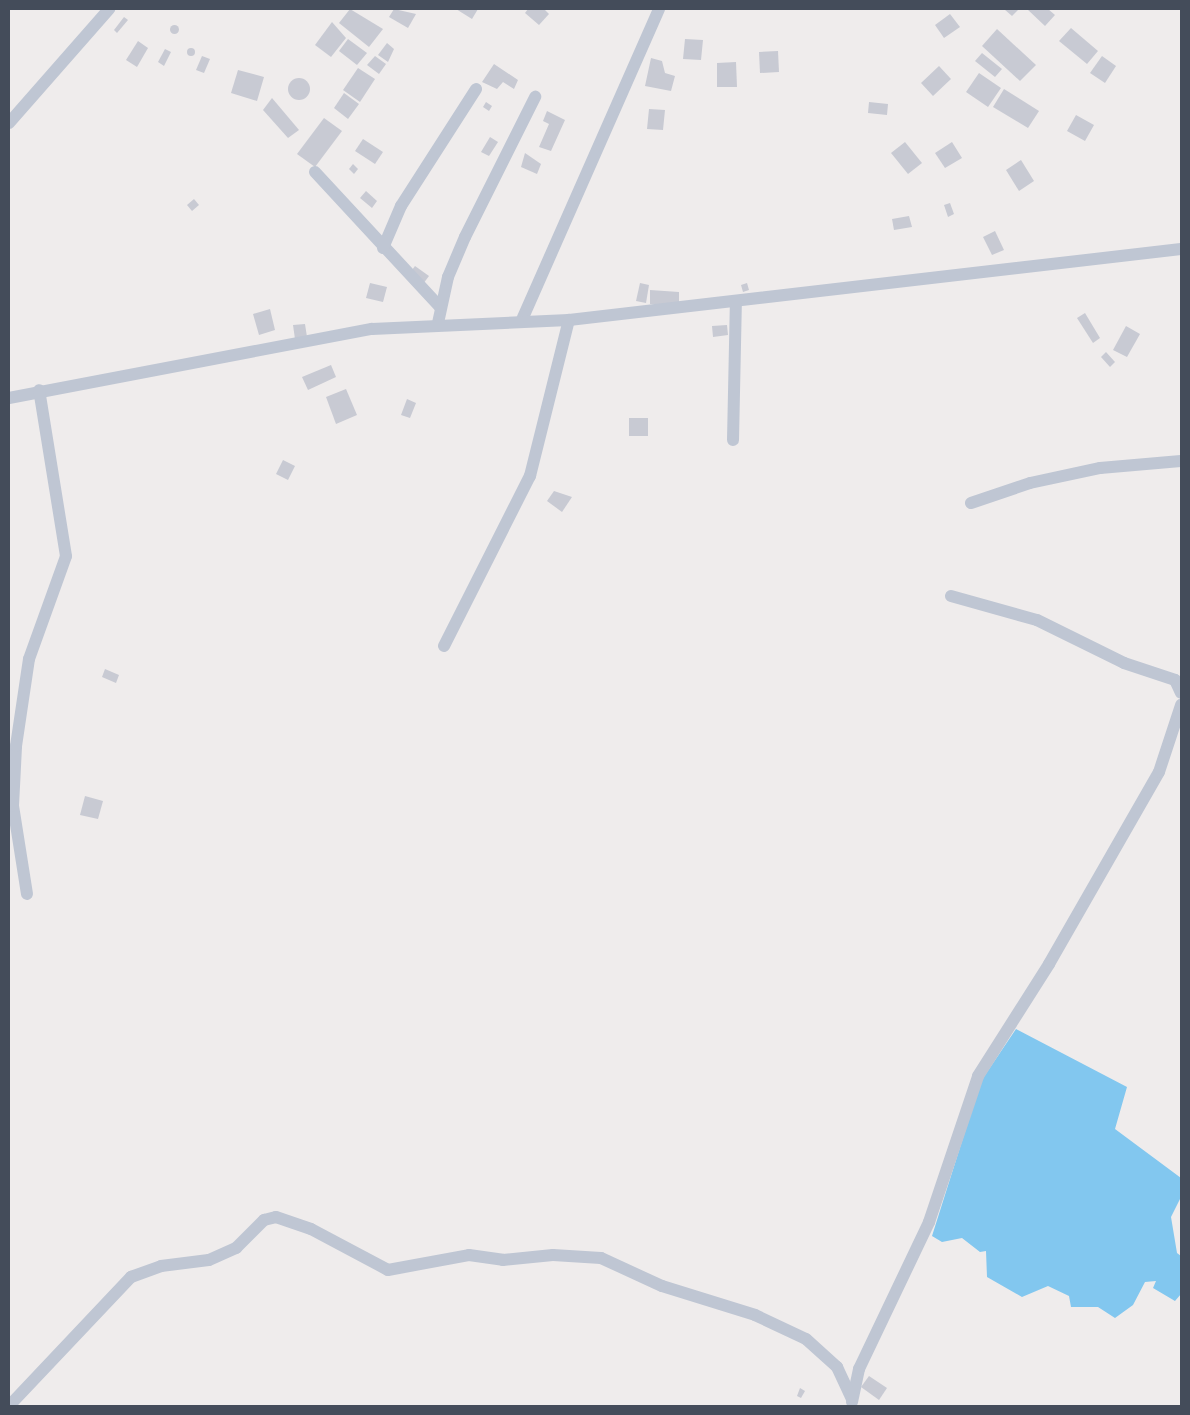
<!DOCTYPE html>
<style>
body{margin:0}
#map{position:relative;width:1190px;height:1415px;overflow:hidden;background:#efecec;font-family:Quicksand,sans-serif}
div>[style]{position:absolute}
.water>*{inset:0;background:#82c7ef}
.building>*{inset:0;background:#c8cad3}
.round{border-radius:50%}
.minor>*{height:12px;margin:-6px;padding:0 6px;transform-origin:6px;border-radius:6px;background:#bfc6d3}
span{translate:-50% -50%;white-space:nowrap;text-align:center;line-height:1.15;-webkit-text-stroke:4.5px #fff;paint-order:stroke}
.frame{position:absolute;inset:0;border:10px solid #444c5a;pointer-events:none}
</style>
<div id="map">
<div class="water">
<i style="clip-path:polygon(1016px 1029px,1127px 1087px,1115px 1129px,1181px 1178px,1181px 1197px,1171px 1217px,1177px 1253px,1181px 1256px,1181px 1294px,1175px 1301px,1153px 1288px,1156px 1281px,1145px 1282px,1133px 1305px,1115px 1318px,1098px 1307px,1071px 1307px,1069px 1296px,1048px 1286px,1022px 1297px,987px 1277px,986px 1251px,980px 1252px,962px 1238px,942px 1242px,932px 1236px,981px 1081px)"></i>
</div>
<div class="building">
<i style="clip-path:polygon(350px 9px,383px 29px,369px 47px,339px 23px)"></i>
<i style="clip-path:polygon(394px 9px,416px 14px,408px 28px,389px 17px)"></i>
<i style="clip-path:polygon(456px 9px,478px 9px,472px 19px)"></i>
<i style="clip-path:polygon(528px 9px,544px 9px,549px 14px,539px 25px,525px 13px)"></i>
<i style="clip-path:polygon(1004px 9px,1019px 9px,1012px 16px)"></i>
<i style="clip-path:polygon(1027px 9px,1048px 9px,1055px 15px,1045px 26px)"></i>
<i style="clip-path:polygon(950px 14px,960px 27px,944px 38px,935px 25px)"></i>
<i style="clip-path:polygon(124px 17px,128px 20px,117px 33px,114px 30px)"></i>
<i style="clip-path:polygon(332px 22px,346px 38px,331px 57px,315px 45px)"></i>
<i class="round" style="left:169.5px;top:24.5px;width:9px;height:9px"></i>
<i style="clip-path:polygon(1071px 28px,1098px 51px,1087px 64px,1059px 41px)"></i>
<i style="clip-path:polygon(997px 29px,1036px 65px,1020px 81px,982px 46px)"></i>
<i style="clip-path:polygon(348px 39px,367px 53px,357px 65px,339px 51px)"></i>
<i style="clip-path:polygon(685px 39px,703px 40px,701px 60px,683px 59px)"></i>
<i style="clip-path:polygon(138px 41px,148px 48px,137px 67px,126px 60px)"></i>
<i style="clip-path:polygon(387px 43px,394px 49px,388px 62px,378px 55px)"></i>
<i class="round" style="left:187px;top:48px;width:8px;height:8px"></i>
<i style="clip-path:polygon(165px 49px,171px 52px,164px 66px,158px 62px)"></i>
<i style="clip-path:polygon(778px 51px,779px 72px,760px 73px,759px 52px)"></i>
<i style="clip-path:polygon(982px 53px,1002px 69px,995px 77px,975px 61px)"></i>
<i style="clip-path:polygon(202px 56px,210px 59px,204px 73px,196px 70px)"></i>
<i style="clip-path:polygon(375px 56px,386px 64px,379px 74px,367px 65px)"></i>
<i style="clip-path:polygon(1102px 56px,1116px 66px,1105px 83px,1090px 73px)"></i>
<i style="clip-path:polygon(651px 58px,662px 61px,665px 73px,675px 76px,671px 91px,645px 86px)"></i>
<i style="clip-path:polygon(736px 62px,737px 87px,717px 87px,717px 63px)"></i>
<i style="clip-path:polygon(494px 64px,518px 80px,514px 89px,503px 82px,497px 89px,482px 82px)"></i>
<i style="clip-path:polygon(939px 66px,951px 79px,933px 96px,921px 83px)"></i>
<i style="clip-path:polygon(358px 68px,375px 79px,360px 102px,343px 90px)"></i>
<i style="clip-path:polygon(238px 70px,264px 77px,257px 101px,231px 93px)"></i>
<i style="clip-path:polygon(979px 73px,1001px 88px,988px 107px,966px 92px)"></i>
<i class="round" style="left:288px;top:78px;width:22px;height:22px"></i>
<i style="clip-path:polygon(1004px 89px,1039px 111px,1028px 128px,993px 107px)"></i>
<i style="clip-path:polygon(344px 93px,359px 104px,348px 119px,334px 108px)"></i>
<i style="clip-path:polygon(272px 98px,299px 130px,288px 138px,263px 110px)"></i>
<i style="clip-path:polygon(486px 102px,492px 106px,489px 111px,483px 107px)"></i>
<i style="clip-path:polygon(869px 102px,888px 104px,887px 115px,868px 113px)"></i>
<i style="clip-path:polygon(649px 109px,665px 110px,663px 130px,647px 129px)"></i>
<i style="clip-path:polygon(547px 111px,565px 120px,551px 151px,539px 147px,549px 124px,543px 121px)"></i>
<i style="clip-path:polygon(1076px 115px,1094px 125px,1085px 141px,1067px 131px)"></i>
<i style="clip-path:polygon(324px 118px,342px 131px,315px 167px,297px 154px)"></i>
<i style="clip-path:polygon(490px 137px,498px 142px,489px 156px,481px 152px)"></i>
<i style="clip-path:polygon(363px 139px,383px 152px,375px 164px,355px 151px)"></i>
<i style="clip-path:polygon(905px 142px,922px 163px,908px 174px,891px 153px)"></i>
<i style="clip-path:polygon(952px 142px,962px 158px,945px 168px,935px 153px)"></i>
<i style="clip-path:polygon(525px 153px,541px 164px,537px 174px,521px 167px)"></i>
<i style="clip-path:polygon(1021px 160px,1034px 181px,1019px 191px,1006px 170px)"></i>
<i style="clip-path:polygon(353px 164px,358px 169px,354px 174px,349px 169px)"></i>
<i style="clip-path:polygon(366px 191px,377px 201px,372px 208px,360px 198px)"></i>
<i style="clip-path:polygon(194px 199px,199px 205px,192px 211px,187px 205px)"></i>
<i style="clip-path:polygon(950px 203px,954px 214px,948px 217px,944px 205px)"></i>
<i style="clip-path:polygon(909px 216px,912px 227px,894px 230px,892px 219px)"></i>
<i style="clip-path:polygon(995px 231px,1004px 250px,992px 255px,983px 237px)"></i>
<i style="clip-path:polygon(415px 266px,429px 276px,423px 284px,409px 274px)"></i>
<i style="clip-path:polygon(370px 283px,387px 287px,383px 302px,366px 298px)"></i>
<i style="clip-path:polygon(640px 283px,649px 285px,646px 303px,636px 301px)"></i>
<i style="clip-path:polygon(747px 283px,749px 290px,743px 292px,741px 285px)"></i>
<i style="clip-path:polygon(650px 290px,679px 292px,679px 306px,650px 304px)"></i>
<i style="clip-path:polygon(270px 309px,275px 330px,259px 335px,253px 314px)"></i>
<i style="clip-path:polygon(1085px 313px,1100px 338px,1093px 343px,1077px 318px)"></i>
<i style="clip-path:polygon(305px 324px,307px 337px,295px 339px,293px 325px)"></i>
<i style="clip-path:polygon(727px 325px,728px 335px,713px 337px,712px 326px)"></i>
<i style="clip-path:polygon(1126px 326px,1140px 334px,1127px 357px,1113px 350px)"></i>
<i style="clip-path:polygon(1106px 352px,1115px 362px,1110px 367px,1101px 357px)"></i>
<i style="clip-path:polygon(331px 365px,336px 377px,308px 390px,302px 377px)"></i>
<i style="clip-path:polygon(346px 389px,357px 415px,336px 424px,326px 397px)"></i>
<i style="clip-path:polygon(407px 399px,416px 403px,410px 418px,401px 415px)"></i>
<i style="clip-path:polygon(629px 418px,648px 418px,648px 436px,629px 436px)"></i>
<i style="clip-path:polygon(283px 460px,295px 466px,288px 480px,276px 474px)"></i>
<i style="clip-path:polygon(554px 491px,572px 497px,562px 512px,547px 501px)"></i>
<i style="clip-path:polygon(105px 669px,119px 675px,116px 683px,102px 677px)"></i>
<i style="clip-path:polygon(85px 796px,103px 801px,98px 819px,80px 815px)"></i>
<i style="clip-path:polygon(869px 1376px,887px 1388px,879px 1400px,861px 1387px)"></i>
<i style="clip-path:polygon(800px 1388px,805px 1391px,801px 1398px,797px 1396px)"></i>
</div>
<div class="minor">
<i style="left:9px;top:123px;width:152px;rotate:-48.7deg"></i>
<i style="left:315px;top:172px;width:185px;rotate:47.2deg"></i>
<i style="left:383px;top:248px;width:46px;rotate:-66.8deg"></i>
<i style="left:401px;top:206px;width:139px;rotate:-57.3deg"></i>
<i style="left:521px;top:322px;width:342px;rotate:-66.2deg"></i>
<i style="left:438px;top:323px;width:47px;rotate:-77.7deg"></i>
<i style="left:448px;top:277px;width:43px;rotate:-67deg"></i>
<i style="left:465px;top:237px;width:157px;rotate:-63.4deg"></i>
<i style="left:9px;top:398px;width:369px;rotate:-10.8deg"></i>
<i style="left:372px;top:329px;width:197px;rotate:-2.6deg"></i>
<i style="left:569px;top:320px;width:616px;rotate:-6.62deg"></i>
<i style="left:733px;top:440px;width:138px;rotate:-88.8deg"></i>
<i style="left:971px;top:503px;width:62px;rotate:-18.7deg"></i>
<i style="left:1030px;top:483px;width:72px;rotate:-12.1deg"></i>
<i style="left:1100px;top:468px;width:81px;rotate:-4.9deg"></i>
<i style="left:951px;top:596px;width:89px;rotate:15.6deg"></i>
<i style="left:1037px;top:620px;width:97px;rotate:26.3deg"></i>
<i style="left:1124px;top:663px;width:54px;rotate:18.4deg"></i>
<i style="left:1175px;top:680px;width:14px;rotate:65deg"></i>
<i style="left:444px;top:646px;width:191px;rotate:-63.2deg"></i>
<i style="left:530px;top:476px;width:161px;rotate:-76deg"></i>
<i style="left:27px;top:894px;width:89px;rotate:-99deg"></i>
<i style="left:13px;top:806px;width:60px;rotate:-87.1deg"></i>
<i style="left:16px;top:746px;width:88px;rotate:-81.5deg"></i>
<i style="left:29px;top:659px;width:109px;rotate:-70.2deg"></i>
<i style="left:66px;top:556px;width:168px;rotate:-99.2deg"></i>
<i style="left:852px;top:1402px;width:34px;rotate:-78deg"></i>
<i style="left:859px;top:1369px;width:163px;rotate:-64.5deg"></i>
<i style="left:929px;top:1222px;width:154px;rotate:-71.4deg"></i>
<i style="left:978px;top:1076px;width:133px;rotate:-57.6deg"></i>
<i style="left:1049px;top:964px;width:221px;rotate:-60.2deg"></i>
<i style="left:1159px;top:772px;width:71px;rotate:-71.8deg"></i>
<i style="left:9px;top:1406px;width:178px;rotate:-46.6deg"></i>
<i style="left:131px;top:1277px;width:32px;rotate:-20deg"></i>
<i style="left:161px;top:1266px;width:48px;rotate:-7.1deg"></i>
<i style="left:209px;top:1260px;width:30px;rotate:-24deg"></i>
<i style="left:236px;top:1248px;width:40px;rotate:-45deg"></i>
<i style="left:264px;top:1220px;width:12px;rotate:-14deg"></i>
<i style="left:276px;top:1217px;width:37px;rotate:19deg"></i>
<i style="left:311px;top:1229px;width:87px;rotate:28deg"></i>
<i style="left:388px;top:1270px;width:82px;rotate:-10.5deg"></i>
<i style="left:469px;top:1255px;width:34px;rotate:8deg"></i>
<i style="left:503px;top:1260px;width:50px;rotate:-5.7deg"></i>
<i style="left:553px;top:1255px;width:48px;rotate:3.6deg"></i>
<i style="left:601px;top:1258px;width:67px;rotate:24.7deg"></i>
<i style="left:662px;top:1286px;width:97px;rotate:17.3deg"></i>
<i style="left:755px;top:1315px;width:56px;rotate:25.2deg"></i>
<i style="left:806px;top:1339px;width:42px;rotate:42.1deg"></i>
<i style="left:837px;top:1367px;width:35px;rotate:65deg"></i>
</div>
<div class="frame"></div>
</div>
